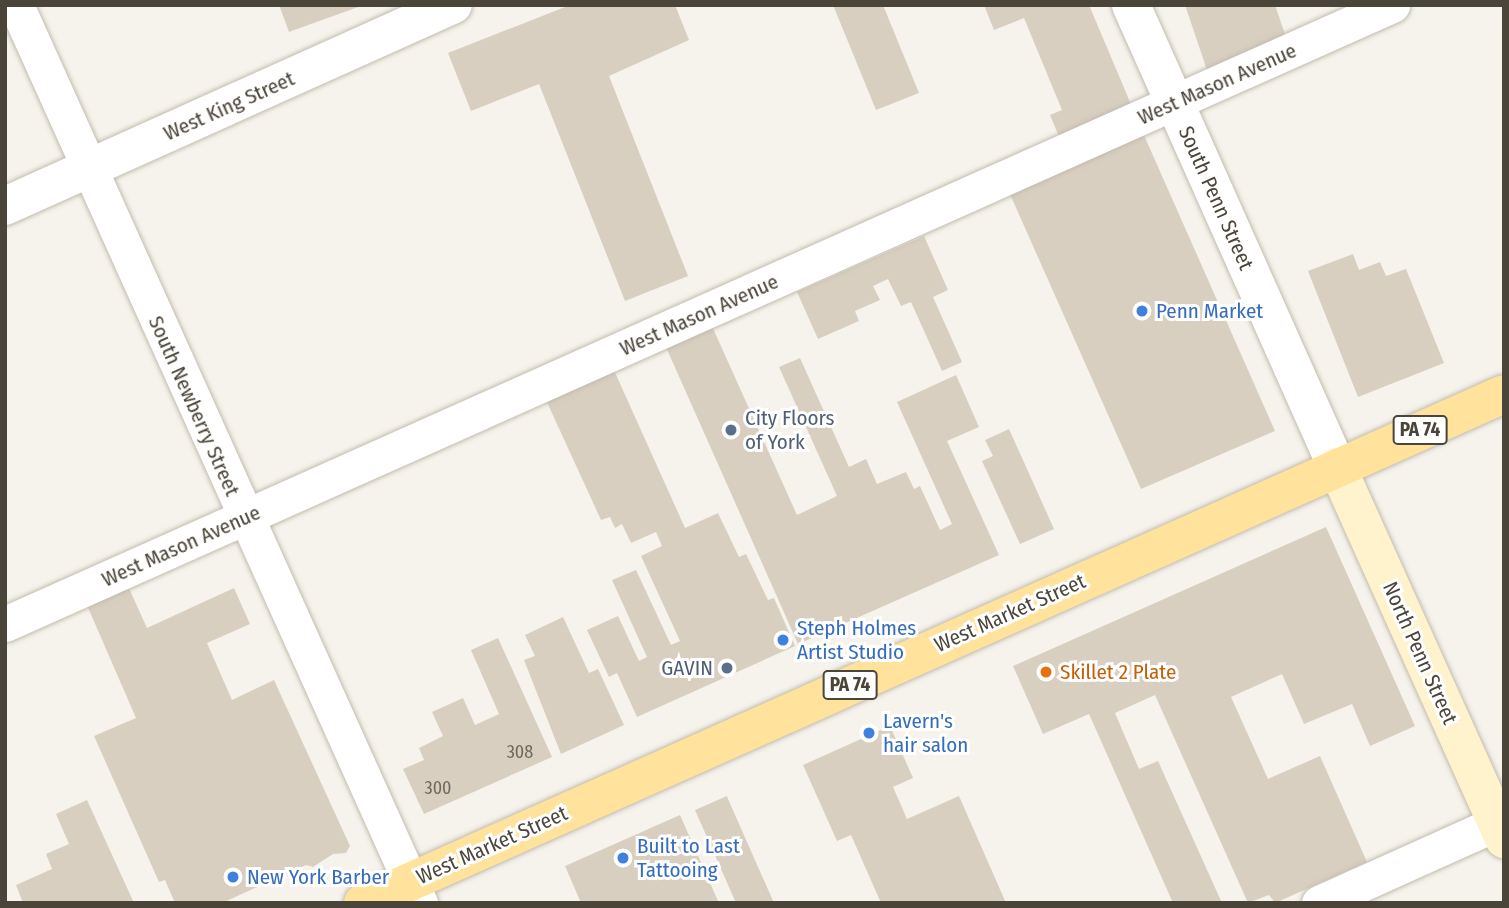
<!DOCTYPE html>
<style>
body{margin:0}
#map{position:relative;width:1509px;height:908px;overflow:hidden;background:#f6f3ec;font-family:"Fira Sans Condensed",sans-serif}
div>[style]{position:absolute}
.building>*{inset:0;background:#d8cfc1}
.roads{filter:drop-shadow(0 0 2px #c2bbae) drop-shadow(0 0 2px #c2bbae)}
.minor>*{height:35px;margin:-17.5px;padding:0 17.5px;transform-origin:17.5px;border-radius:17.5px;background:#fff}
.tertiary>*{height:38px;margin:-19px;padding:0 19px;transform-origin:19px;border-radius:19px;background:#fff}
.secondary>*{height:38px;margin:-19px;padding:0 19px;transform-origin:19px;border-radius:19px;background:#fff3cd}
.primary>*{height:38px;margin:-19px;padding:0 19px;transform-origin:19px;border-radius:19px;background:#ffe39c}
.dots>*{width:19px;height:19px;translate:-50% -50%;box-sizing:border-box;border:4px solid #fff;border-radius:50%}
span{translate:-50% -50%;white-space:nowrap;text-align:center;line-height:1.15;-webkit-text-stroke:6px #fff;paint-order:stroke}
.number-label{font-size:18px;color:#6e675b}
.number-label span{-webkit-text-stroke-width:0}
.shield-label span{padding:2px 5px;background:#fff;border:2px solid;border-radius:5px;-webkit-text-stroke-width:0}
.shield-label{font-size:19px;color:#4b4439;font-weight:700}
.street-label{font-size:21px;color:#4b4439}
.shop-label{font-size:21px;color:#366cbe}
.left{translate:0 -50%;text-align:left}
.service-label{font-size:21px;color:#4e5e75}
.right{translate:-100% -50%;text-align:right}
.food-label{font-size:21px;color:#c56008}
.frame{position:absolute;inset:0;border:7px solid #4b4439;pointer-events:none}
</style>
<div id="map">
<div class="building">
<i style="clip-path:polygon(279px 5px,361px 5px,361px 6px,289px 32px)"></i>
<i style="clip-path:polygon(570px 5px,675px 5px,689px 40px,609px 76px,688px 276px,625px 301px,539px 84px,471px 111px,448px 53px)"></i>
<i style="clip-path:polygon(833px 5px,883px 5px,919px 93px,876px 110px)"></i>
<i style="clip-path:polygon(984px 5px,1089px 5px,1133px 109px,1060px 139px,1050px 115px,1062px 110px,1024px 18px,994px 30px)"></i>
<i style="clip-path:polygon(1185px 5px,1275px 5px,1289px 46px,1208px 73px)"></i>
<i style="clip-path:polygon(1143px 133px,1275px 431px,1141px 489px,1009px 192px)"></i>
<i style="clip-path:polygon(924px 236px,948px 290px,933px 297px,962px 362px,942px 371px,911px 302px,901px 306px,888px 279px,873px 286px,880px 300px,855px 311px,859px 321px,818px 339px,797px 292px)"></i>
<i style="clip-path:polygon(1353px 254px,1359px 270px,1380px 262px,1386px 276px,1406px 269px,1444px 363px,1358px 397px,1308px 271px)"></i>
<i style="clip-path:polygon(711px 324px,797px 515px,837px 496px,779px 367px,800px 358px,849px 467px,866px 459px,877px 484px,906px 472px,914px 489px,920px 486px,940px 530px,952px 524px,897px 402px,956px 375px,979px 427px,947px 441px,999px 555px,798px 644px,665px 345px)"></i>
<i style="clip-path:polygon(613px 368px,685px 528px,718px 513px,739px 557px,746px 554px,768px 600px,774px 598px,795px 646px,637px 717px,617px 673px,609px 677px,587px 630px,618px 616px,639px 661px,647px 657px,612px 580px,636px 570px,671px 645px,680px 641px,641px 556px,662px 546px,656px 532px,631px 543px,622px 524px,615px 528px,610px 517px,601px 520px,545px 398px)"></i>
<i style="clip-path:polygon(1009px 429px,1054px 529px,1020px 544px,982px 461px,993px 456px,985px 440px)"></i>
<i style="clip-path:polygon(1326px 527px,1415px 726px,1370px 746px,1352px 704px,1304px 724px,1282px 674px,1231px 697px,1268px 779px,1320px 756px,1367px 862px,1275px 903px,1269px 895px,1248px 903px,1155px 695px,1115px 713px,1139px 769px,1158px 761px,1222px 903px,1173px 903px,1089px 714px,1043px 734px,1013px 666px)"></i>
<i style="clip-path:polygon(127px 584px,147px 628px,234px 588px,250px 624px,207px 643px,232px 700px,274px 680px,350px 846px,346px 853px,333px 854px,313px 867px,306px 865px,222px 903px,175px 903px,165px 880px,159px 882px,94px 736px,136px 718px,86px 603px)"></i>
<i style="clip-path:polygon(563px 617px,589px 673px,598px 669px,624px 725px,561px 754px,524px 660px,535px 656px,525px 635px)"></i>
<i style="clip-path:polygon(498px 638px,552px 757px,424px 814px,403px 769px,424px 760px,419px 748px,443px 736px,432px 712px,463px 698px,475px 725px,499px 714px,471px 650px)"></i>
<i style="clip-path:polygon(890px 726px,913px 778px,893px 787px,907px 819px,959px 796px,1006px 903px,881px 903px,851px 835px,837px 841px,803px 765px)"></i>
<i style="clip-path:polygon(727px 796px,728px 799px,774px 903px,736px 903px,695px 810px)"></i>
<i style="clip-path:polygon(87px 800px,134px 903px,23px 903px,16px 885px,52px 869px,46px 854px,69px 844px,56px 814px)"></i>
<i style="clip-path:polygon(680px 815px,718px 901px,581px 903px,565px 866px)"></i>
</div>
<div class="roads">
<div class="minor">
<i style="left:16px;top:5px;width:985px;rotate:65.78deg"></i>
<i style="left:5px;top:624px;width:1519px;rotate:-24.05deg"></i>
<i style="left:1319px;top:903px;width:203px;rotate:-24.2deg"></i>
</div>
<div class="tertiary">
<i style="left:1131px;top:5px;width:506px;rotate:65.97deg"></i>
<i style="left:5px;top:206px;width:491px;rotate:-24.2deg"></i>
</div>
<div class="secondary">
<i style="left:1337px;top:467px;width:408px;rotate:65.8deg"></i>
</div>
<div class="primary">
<i style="left:363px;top:903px;width:1249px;rotate:-24.04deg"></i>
</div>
</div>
<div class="dots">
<i style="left:1142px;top:311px;background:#3f7fe0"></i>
<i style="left:731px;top:430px;background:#5c6f8a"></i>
<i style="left:783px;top:640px;background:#3f7fe0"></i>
<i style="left:727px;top:668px;background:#5c6f8a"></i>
<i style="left:1046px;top:672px;background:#e8710a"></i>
<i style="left:869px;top:733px;background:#3f7fe0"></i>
<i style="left:623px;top:858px;background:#3f7fe0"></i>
<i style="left:233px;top:877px;background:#3f7fe0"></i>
</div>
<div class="number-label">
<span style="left:520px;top:752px">308</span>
<span style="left:438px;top:788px">300</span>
</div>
<div class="shield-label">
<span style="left:1420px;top:430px">PA 74</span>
<span style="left:850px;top:685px">PA 74</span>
</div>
<div class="street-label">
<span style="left:1217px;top:84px;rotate:-24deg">West Mason Avenue</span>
<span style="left:229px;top:106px;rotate:-24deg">West King Street</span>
<span style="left:1216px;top:198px;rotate:66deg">South Penn Street</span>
<span style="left:699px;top:315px;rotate:-24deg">West Mason Avenue</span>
<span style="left:194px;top:406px;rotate:66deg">South Newberry Street</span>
<span style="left:181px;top:546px;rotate:-24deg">West Mason Avenue</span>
<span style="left:1010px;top:613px;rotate:-24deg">West Market Street</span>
<span style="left:1420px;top:653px;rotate:66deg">North Penn Street</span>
<span style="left:492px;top:845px;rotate:-24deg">West Market Street</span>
</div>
<div class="shop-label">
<span class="left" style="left:1156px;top:311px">Penn Market</span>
<span class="left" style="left:797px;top:640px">Steph Holmes<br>Artist Studio</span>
<span class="left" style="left:883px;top:733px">Lavern's<br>hair salon</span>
<span class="left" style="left:637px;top:858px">Built to Last<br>Tattooing</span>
<span class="left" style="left:247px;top:877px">New York Barber</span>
</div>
<div class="service-label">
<span class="left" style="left:745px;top:430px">City Floors<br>of York</span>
<span class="right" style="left:713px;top:668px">GAVIN</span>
</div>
<div class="food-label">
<span class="left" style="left:1060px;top:672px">Skillet 2 Plate</span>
</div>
<div class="frame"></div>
</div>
